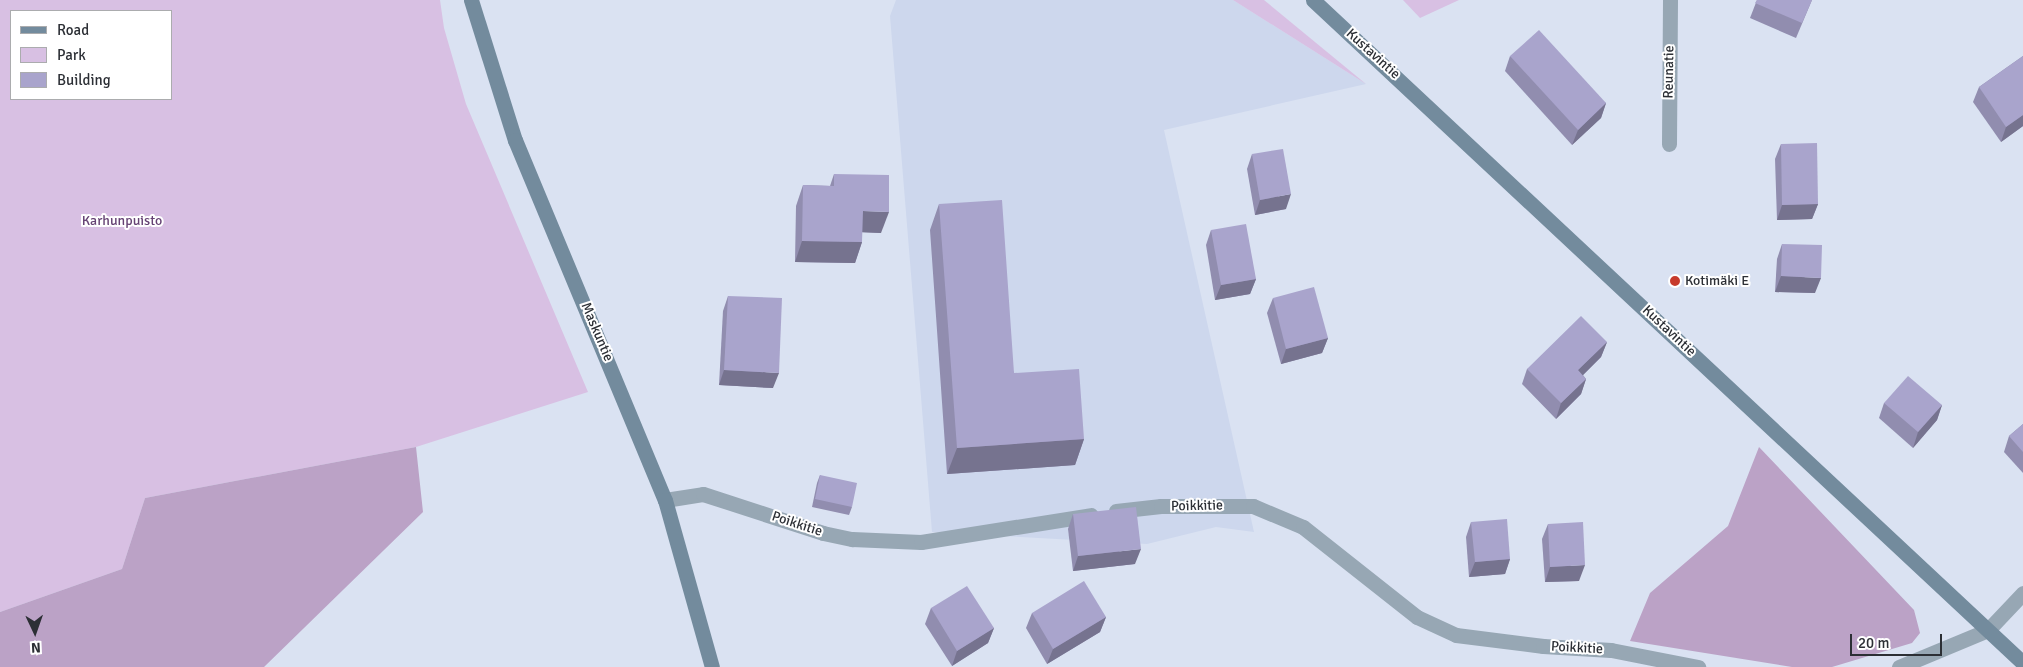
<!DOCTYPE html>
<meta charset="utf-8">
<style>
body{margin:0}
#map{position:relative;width:2023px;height:667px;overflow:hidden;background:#dae2f2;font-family:Signika,sans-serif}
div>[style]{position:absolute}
.built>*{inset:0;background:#cdd7ed}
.green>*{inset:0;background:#d8c0e3}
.forest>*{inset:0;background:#bba2c6}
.street>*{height:15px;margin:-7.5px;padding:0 7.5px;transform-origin:7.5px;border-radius:7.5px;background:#97a7b4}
.secondary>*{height:15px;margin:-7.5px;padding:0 7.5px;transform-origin:7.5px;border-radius:7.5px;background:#738b9d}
.wall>*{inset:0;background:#918daf}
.shaded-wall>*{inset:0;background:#76738f}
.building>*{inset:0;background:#a9a4cc}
.dots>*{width:14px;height:14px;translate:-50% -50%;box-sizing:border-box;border:2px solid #fff;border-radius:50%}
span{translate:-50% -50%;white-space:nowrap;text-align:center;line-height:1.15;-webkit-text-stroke:4px #fff;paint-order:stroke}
.street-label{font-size:14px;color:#2c2f35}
.park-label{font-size:14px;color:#654273}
.poi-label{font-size:14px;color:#2c2f35}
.left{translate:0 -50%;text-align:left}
.legend{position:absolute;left:10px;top:10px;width:162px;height:90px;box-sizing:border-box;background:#fff;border:1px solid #abacae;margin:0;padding:6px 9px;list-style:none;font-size:15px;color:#2c2f35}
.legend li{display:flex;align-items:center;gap:10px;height:25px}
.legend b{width:25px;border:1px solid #abacae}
.north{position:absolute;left:10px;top:607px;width:50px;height:50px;-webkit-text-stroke:4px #fff;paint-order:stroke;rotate:177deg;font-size:14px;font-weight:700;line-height:20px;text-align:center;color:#2c2f35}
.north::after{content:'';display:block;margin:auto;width:18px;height:22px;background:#2c2f35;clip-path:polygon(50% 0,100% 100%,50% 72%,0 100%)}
.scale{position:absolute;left:1850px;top:634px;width:92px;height:22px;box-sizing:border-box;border:2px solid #2c2f35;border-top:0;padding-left:6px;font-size:15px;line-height:18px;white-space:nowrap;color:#2c2f35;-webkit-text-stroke:4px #fff;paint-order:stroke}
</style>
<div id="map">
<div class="built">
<i style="clip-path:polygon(896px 0,1233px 0,1366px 84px,1164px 130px,1254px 532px,1216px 527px,1147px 544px,932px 532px,890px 16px)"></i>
</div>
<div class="green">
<i style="clip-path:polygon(evenodd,0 0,440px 0,444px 28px,466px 104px,588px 392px,416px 447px,145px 498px,122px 569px,0 612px,0 0,11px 11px,171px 11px,171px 99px,11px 99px,11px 11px)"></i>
<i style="clip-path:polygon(1233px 0,1264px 0,1366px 84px)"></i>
<i style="clip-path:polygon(1403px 0,1459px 0,1420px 18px)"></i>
</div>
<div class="forest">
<i style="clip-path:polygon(416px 447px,423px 512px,264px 667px,0 667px,0 612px,122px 569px,145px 498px)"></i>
<i style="clip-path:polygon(1759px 447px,1914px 610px,1920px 633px,1912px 643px,1832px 667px,1792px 667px,1630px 641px,1650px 593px,1728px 526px)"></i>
</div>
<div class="street">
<i style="left:1669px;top:144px;width:144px;rotate:-89.6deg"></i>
<i style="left:665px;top:500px;width:38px;rotate:-9deg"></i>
<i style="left:703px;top:494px;width:126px;rotate:18deg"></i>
<i style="left:823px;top:533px;width:30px;rotate:12deg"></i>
<i style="left:852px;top:539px;width:69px;rotate:2.5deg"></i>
<i style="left:921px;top:542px;width:172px;rotate:-9deg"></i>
<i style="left:1116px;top:511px;width:45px;rotate:-6.3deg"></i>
<i style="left:1161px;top:506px;width:92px"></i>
<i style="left:1253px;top:506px;width:54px;rotate:22.8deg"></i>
<i style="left:1303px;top:527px;width:145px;rotate:38.3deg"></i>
<i style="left:1417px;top:617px;width:43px;rotate:24.8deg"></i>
<i style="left:1456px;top:635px;width:88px;rotate:7.2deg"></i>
<i style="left:1543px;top:646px;width:68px;rotate:3.4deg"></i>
<i style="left:1611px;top:650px;width:89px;rotate:11.1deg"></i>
<i style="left:1899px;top:667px;width:96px;rotate:-22.6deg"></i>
<i style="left:1988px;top:630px;width:51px;rotate:-46.6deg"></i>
</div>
<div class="secondary">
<i style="left:471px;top:0;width:147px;rotate:72.6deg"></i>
<i style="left:515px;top:140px;width:390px;rotate:67.4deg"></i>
<i style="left:665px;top:500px;width:173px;rotate:74.3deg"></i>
<i style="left:1313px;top:0;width:971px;rotate:43.04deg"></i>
</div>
<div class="wall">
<i style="clip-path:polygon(1757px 0,1812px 0,1796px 38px,1750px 18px)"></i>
<i style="clip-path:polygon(1510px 56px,1606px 103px,1601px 118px,1572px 145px,1505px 71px)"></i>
<i style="clip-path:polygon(2023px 56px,2023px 126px,2001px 142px,1973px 102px,1979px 87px)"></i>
<i style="clip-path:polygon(1781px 144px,1818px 204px,1812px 219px,1777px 220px,1775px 159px)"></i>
<i style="clip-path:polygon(1252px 154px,1286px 209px,1255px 215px,1247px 169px)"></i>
<i style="clip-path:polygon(834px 174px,881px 233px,862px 232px,862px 242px,855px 263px,795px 262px,796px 206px,803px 185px,830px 186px)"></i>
<i style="clip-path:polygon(939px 204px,1014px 373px,1084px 439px,1075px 465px,947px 474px,930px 230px)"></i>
<i style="clip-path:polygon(1211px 230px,1256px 279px,1250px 294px,1215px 300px,1206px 245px)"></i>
<i style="clip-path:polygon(1782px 244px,1815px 293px,1775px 292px,1777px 259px)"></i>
<i style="clip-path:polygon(728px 296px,773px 388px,719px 385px,723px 311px)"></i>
<i style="clip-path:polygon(1273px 298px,1328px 338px,1322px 353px,1281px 364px,1267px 313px)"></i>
<i style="clip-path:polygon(1607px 342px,1601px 357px,1583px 375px,1586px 379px,1581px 394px,1556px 419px,1522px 384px,1527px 369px)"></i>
<i style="clip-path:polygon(1884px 403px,1942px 405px,1937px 420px,1913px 448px,1879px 418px)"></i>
<i style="clip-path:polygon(2023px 424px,2023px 473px,2004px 452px,2009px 436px)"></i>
<i style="clip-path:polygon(820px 475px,852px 507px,849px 515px,812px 507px,817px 483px)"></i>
<i style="clip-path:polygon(1073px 514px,1135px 564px,1073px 571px,1068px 529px)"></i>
<i style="clip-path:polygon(1471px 522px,1510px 559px,1505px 574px,1469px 577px,1466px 537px)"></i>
<i style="clip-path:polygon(1548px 524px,1579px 581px,1545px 582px,1542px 539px)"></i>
<i style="clip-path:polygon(931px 608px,994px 628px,988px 643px,952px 666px,925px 624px)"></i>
<i style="clip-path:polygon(1032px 613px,1106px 617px,1100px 632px,1047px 664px,1026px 628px)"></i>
</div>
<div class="shaded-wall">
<i style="clip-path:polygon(1606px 103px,1601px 118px,1572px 145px,1578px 130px)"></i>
<i style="clip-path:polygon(2023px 115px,2023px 126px,2001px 142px,2006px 127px)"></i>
<i style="clip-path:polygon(1291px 194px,1286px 209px,1255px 215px,1260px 200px)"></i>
<i style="clip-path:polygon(1818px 204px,1812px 219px,1777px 220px,1782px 205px)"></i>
<i style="clip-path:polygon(863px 211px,889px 212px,881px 233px,855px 232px)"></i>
<i style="clip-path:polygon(802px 241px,862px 242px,855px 263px,795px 262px)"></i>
<i style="clip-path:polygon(1781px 276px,1821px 278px,1815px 293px,1775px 292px)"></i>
<i style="clip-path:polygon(1256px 279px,1250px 294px,1215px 300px,1221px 285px)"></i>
<i style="clip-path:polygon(1328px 338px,1322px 353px,1281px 364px,1286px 349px)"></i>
<i style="clip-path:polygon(1607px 342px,1601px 357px,1573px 385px,1578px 370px)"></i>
<i style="clip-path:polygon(724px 370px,779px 373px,773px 388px,719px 385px)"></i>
<i style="clip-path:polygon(1586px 379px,1581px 394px,1556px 419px,1561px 403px)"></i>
<i style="clip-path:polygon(1942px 405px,1937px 420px,1913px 448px,1918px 432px)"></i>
<i style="clip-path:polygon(1084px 439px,1075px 465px,947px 474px,957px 448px)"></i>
<i style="clip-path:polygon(1141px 549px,1135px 564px,1073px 571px,1078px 556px)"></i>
<i style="clip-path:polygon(1510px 559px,1505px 574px,1469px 577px,1475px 562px)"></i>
<i style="clip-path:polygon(1585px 565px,1579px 581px,1545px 582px,1550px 567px)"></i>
<i style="clip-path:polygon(1106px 617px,1100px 632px,1047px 664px,1053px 649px)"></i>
<i style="clip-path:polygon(994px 628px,988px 643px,952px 666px,957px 651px)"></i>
</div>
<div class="building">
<i style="clip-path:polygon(1757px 0,1812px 0,1802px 23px,1755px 3px)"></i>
<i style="clip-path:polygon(1539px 30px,1606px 103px,1578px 130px,1510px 56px)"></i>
<i style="clip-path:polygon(2023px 56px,2023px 115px,2006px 127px,1979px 87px)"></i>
<i style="clip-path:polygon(1817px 143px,1818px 204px,1782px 205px,1781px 144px)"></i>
<i style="clip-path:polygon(1283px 149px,1291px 194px,1260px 200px,1252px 154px)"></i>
<i style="clip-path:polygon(834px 174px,889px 175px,889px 212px,863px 211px,862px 242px,802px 241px,803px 185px,834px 186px)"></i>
<i style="clip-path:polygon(1002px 200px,1014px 373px,1079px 369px,1084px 439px,957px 448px,939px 204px)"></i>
<i style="clip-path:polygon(1246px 224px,1256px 279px,1221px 285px,1211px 230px)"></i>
<i style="clip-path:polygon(1782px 244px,1822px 245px,1821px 278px,1781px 276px)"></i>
<i style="clip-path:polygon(1314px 287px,1328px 338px,1286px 349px,1273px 298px)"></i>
<i style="clip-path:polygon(728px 296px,782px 298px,779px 373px,724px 370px)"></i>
<i style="clip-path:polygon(1581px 316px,1607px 342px,1578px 370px,1586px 379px,1561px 403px,1527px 369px)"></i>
<i style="clip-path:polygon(1908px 376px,1942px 405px,1918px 432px,1884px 403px)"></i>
<i style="clip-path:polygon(2023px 424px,2023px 452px,2009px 436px)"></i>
<i style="clip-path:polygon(820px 475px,857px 483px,852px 507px,815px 499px)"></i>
<i style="clip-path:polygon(1136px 507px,1141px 549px,1078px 556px,1073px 514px)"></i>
<i style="clip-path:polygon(1507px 519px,1510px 559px,1475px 562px,1471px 522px)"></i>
<i style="clip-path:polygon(1583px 522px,1585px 565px,1550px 567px,1548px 524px)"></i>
<i style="clip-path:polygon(1084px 581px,1106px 617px,1053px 649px,1032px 613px)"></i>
<i style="clip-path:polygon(967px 586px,994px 628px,957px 651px,931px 608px)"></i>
</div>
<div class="dots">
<i style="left:1675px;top:281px;background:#c73a2c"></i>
</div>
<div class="street-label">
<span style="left:1373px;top:54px;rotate:42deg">Kustavintie</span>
<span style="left:1669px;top:72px;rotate:-89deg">Reunatie</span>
<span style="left:1669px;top:331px;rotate:43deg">Kustavintie</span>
<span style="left:597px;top:332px;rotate:67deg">Maskuntie</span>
<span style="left:1197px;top:506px;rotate:-1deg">Poikkitie</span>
<span style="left:797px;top:524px;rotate:18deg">Poikkitie</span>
<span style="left:1577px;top:648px;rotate:3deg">Poikkitie</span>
</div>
<div class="park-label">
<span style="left:122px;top:221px">Karhunpuisto</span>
</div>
<div class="poi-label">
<span class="left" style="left:1685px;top:281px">Kotimäki E</span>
</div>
<ul class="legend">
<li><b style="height:6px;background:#738b9d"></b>Road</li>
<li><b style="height:14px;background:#d8c0e3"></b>Park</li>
<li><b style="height:14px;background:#a9a4cc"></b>Building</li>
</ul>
<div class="north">N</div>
<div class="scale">20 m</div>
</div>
